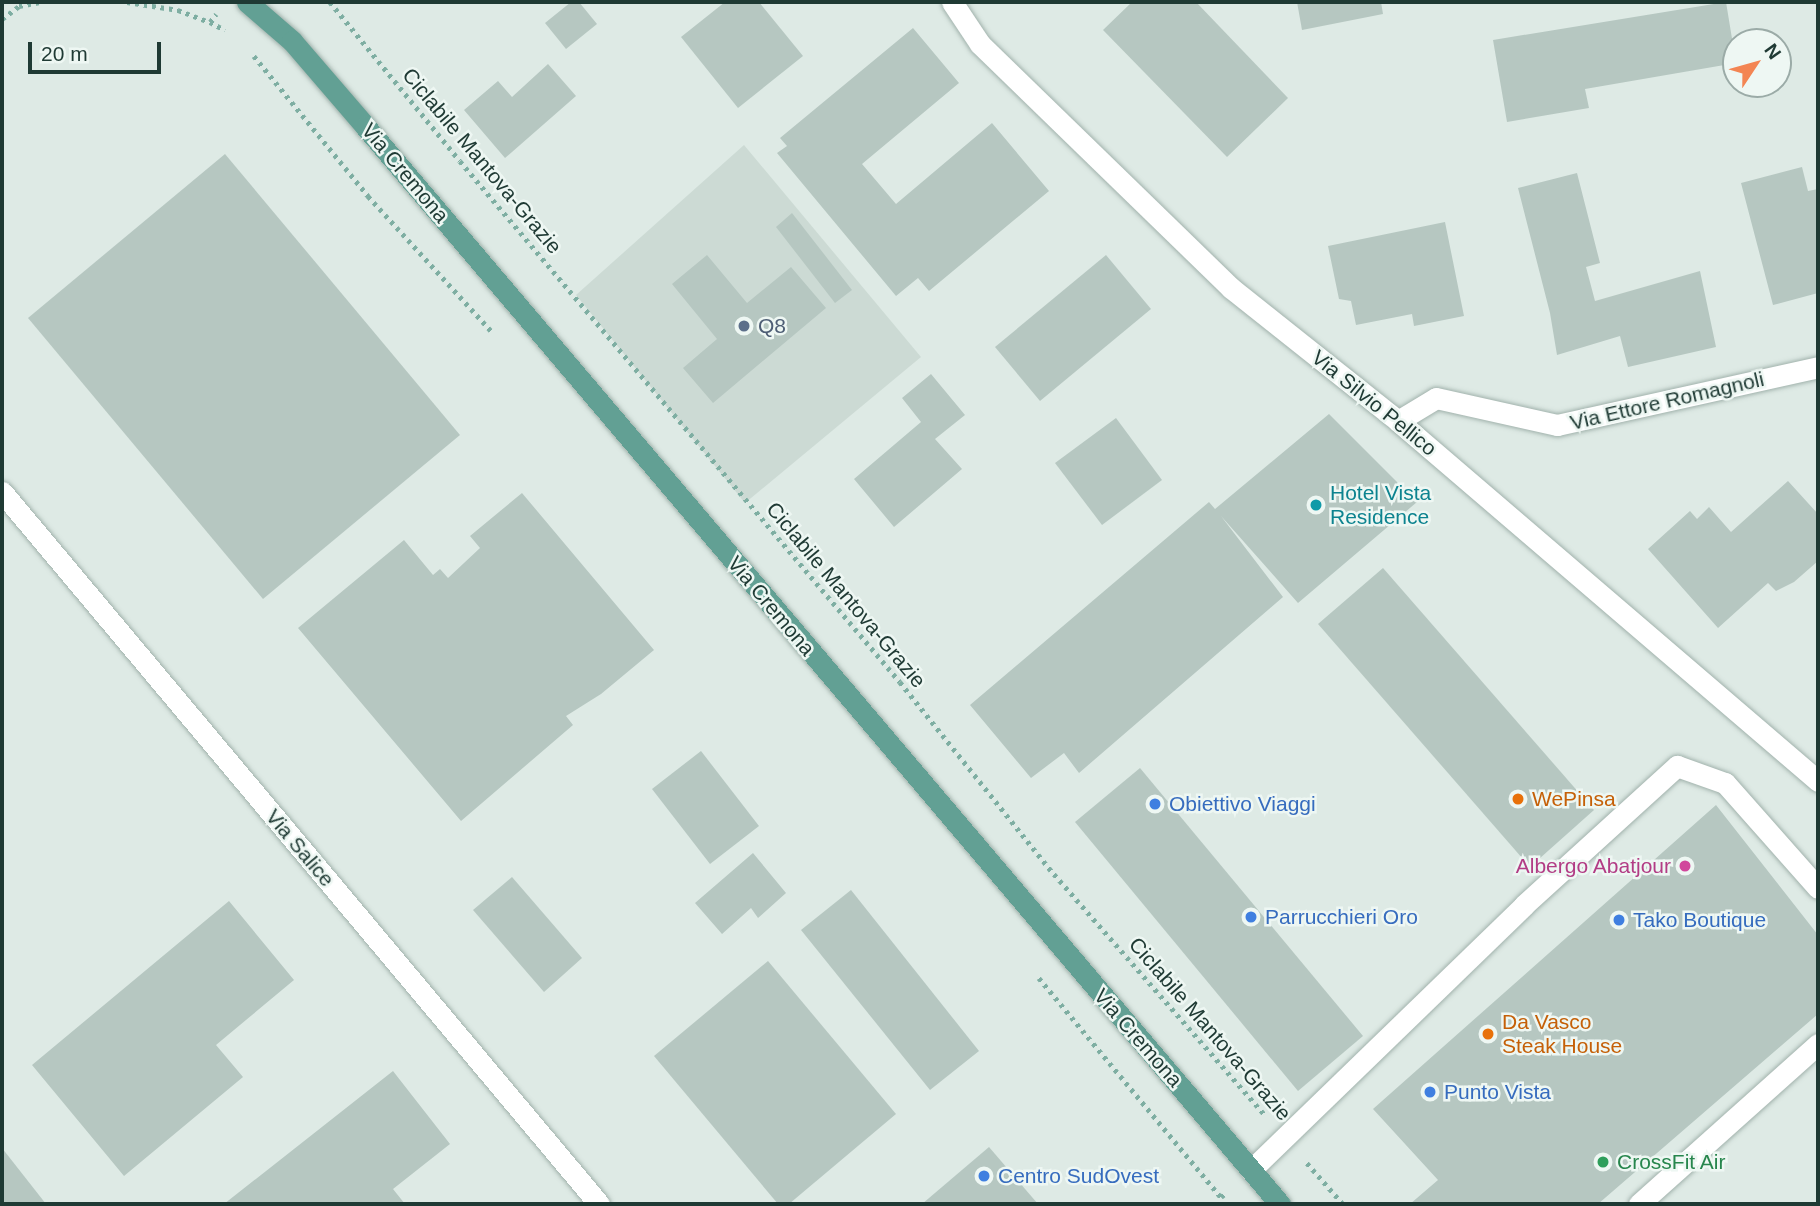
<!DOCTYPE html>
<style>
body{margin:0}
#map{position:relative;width:1820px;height:1206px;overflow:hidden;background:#deeae5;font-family:Arial,sans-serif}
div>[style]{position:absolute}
.built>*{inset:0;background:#ccdad4}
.building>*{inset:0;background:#b6c7c1}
.path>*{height:4.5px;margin-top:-2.25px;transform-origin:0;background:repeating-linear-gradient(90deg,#7eaea2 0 3.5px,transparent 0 8.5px)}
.roads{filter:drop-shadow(0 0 2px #a1b2ac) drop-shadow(0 0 2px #a1b2ac)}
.service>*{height:21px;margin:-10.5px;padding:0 10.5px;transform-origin:10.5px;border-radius:10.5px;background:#fff}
.minor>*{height:21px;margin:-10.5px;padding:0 10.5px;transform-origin:10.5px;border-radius:10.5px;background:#fff}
.primary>*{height:21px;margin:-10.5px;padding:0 10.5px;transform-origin:10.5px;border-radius:10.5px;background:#62a094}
.dots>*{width:19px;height:19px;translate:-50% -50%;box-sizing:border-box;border:4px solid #eef7f3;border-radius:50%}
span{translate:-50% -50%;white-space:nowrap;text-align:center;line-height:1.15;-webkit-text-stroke:5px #eef7f3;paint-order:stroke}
.street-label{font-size:21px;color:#1f3a34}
.service-label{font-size:21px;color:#4e5e75}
.left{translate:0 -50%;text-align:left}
.culture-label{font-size:21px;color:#0d838f}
.food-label{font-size:21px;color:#c56008}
.shop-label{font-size:21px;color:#366cbe}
.hotel-label{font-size:21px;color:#b23c85}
.right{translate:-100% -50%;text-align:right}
.leisure-label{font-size:21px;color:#27864d}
.frame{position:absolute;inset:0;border:4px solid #1f3a34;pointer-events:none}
.north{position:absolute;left:1722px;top:28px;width:70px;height:70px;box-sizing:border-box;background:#eef7f3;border:2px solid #9baba7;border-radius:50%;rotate:54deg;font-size:19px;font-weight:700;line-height:28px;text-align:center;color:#1f3a34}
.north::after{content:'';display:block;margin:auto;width:24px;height:32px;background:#f38553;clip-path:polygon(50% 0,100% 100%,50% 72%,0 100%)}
.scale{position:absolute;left:28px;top:42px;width:133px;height:32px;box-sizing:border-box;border:4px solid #1f3a34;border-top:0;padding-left:9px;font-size:21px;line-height:24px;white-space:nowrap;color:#1f3a34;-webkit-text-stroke:5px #eef7f3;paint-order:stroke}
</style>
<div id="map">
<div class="built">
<i style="clip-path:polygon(744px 145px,921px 357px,745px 503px,576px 295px)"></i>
</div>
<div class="building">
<i style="clip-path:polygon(571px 2px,579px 2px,597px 24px,566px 49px,545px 23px)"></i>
<i style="clip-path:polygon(725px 2px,759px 2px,803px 56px,738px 108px,681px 37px)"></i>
<i style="clip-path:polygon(1132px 2px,1196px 2px,1288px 98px,1227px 157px,1103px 30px)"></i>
<i style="clip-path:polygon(1297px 2px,1381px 2px,1383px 14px,1302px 30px)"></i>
<i style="clip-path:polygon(1726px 2px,1736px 63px,1585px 89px,1589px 108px,1507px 122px,1493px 40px)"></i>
<i style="clip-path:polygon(913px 28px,959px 83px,862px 164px,896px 204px,992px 123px,1049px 191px,929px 291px,918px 278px,896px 296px,777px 153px,787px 146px,780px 138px)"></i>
<i style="clip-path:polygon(548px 64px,576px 96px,505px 158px,464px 110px,498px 81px,512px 97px)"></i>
<i style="clip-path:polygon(225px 154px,460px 435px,263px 599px,28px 318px)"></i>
<i style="clip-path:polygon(1802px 167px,1808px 191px,1818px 189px,1818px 293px,1773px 305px,1741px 183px)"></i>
<i style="clip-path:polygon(1577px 173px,1600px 263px,1586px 267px,1595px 301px,1700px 271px,1716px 347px,1628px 367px,1620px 336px,1557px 355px,1550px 313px,1518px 188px)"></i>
<i style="clip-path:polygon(792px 213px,852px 290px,835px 303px,776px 227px)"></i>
<i style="clip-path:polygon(1445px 222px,1464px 316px,1414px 326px,1412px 314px,1356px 325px,1351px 301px,1339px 299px,1328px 246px)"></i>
<i style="clip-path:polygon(707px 255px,747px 303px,791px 267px,826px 308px,713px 403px,683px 368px,717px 339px,672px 284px)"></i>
<i style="clip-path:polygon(1106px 255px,1151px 309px,1040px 401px,995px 347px)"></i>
<i style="clip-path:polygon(931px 374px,965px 415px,935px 439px,962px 469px,894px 527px,854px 479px,921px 422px,902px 398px)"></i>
<i style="clip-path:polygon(1329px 414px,1417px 502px,1298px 603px,1221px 516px,1283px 597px,1079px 773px,1064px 753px,1031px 778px,970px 705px,1209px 502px,1215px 509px)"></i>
<i style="clip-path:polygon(1116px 418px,1162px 480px,1102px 525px,1055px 463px)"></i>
<i style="clip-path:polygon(1788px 481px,1818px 514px,1818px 561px,1794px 582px,1776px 591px,1768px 583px,1718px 628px,1648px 549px,1690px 511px,1697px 519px,1709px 507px,1731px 532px)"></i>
<i style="clip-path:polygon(522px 493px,654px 650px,601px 694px,566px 716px,573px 725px,461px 821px,298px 628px,404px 540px,433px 575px,440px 569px,448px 578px,480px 548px,470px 536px)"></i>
<i style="clip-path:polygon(1383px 568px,1594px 810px,1530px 867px,1318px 624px)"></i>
<i style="clip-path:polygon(701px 751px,759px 826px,710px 864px,652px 789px)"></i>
<i style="clip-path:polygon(1140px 768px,1363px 1036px,1298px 1091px,1075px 822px)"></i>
<i style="clip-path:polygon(1716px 805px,1818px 935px,1818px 1014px,1598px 1204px,1410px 1204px,1438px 1180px,1373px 1109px)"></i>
<i style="clip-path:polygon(753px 853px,786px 893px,758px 918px,751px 908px,722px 934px,695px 903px)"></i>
<i style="clip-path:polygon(512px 877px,582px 958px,544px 992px,473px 910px)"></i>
<i style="clip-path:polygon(851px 890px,979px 1051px,930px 1090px,801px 930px)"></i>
<i style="clip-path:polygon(229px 901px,294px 980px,216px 1045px,243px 1077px,124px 1176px,32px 1065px)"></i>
<i style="clip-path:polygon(768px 961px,896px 1114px,789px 1204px,778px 1204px,654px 1056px)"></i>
<i style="clip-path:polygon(393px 1071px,450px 1144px,393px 1189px,405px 1204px,224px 1204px)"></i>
<i style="clip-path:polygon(989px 1147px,1038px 1204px,922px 1204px)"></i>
<i style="clip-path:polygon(2px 1148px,46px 1204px,2px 1204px)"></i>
</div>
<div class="path">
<i style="left:127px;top:2px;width:52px;rotate:8.9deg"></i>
<i style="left:178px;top:10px;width:34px;rotate:21deg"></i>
<i style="left:210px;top:22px;width:10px;rotate:-53deg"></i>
<i style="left:330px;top:2px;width:205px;rotate:50.7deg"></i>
<i style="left:460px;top:161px;width:682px;rotate:49.82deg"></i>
<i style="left:900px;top:682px;width:246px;rotate:51.3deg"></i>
<i style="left:1054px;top:874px;width:319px;rotate:48.8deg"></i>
<i style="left:2px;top:19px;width:21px;rotate:-37deg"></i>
<i style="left:19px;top:6px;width:20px;rotate:-11deg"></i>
<i style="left:210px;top:22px;width:17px;rotate:28deg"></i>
<i style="left:254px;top:56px;width:181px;rotate:50.8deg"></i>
<i style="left:368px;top:196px;width:185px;rotate:47.6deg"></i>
<i style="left:1039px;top:978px;width:285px;rotate:50.3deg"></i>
<i style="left:1221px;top:1197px;width:8px;rotate:-40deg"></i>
<i style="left:1307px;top:1163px;width:55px;rotate:48.7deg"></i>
</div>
<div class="roads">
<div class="service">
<i style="left:1251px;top:1170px;width:380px;rotate:-44.1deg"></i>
<i style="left:1524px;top:905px;width:207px;rotate:-42.3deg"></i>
<i style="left:1677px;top:766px;width:51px;rotate:19.5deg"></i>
<i style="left:1725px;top:783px;width:140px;rotate:48.5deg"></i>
<i style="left:1639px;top:1204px;width:240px;rotate:-41.8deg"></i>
</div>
<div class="minor">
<i style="left:952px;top:2px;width:50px;rotate:56.3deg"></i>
<i style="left:980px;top:44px;width:350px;rotate:44.2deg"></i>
<i style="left:1231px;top:288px;width:213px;rotate:38.5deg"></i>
<i style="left:1398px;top:421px;width:553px;rotate:40.6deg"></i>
<i style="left:1398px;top:421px;width:44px;rotate:-31.2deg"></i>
<i style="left:1436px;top:398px;width:124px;rotate:12.6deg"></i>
<i style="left:1557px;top:425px;width:267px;rotate:-12.5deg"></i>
<i style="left:2px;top:492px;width:929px;rotate:50.02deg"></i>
</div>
<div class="primary">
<i style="left:247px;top:2px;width:60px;rotate:40.9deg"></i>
<i style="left:292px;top:41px;width:112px;rotate:49.3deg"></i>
<i style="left:365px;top:126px;width:1414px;rotate:49.68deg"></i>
</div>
</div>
<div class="dots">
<i style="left:744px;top:326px;background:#5c6f8a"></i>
<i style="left:1316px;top:505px;background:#0f9aa8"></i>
<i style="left:1518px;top:799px;background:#e8710a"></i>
<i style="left:1155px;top:804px;background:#3f7fe0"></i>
<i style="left:1685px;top:866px;background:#d1479c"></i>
<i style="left:1251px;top:917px;background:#3f7fe0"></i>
<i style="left:1619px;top:920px;background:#3f7fe0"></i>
<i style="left:1488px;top:1034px;background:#e8710a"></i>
<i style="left:1430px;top:1092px;background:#3f7fe0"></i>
<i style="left:1603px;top:1162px;background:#2e9e5b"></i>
<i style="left:984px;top:1176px;background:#3f7fe0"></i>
</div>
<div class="street-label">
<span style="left:482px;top:161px;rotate:50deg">Ciclabile Mantova-Grazie</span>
<span style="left:405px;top:173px;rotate:50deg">Via Cremona</span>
<span style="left:1667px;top:401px;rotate:-13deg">Via Ettore Romagnoli</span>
<span style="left:1374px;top:403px;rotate:39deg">Via Silvio Pellico</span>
<span style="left:846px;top:595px;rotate:50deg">Ciclabile Mantova-Grazie</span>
<span style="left:771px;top:606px;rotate:50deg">Via Cremona</span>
<span style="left:300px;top:848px;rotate:50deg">Via Salice</span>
<span style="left:1210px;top:1029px;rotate:49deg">Ciclabile Mantova-Grazie</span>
<span style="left:1138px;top:1038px;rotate:49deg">Via Cremona</span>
</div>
<div class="service-label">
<span class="left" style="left:758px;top:326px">Q8</span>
</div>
<div class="culture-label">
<span class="left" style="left:1330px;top:505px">Hotel Vista<br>Residence</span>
</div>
<div class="food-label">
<span class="left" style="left:1532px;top:799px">WePinsa</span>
<span class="left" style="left:1502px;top:1034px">Da Vasco<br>Steak House</span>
</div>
<div class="shop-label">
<span class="left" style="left:1169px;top:804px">Obiettivo Viaggi</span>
<span class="left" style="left:1265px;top:917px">Parrucchieri Oro</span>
<span class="left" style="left:1633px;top:920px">Tako Boutique</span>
<span class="left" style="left:1444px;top:1092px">Punto Vista</span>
<span class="left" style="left:998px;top:1176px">Centro SudOvest</span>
</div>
<div class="hotel-label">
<span class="right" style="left:1671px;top:866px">Albergo Abatjour</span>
</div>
<div class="leisure-label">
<span class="left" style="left:1617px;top:1162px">CrossFit Air</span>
</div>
<div class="frame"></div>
<div class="north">N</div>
<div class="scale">20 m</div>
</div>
